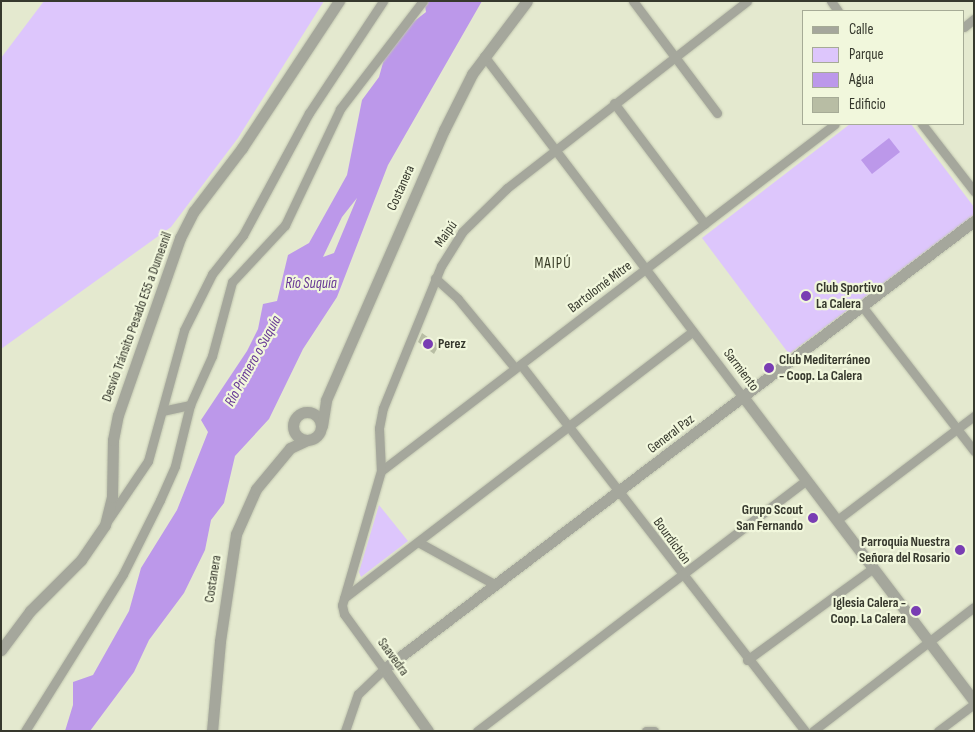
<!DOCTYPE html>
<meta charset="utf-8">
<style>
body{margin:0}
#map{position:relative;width:975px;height:732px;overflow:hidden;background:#e4e9cf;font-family:"Sofia Sans Condensed",sans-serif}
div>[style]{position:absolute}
.green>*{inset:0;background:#ddc6fc}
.water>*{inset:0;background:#bc98ea}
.building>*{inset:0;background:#b8bda4}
.roads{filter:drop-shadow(0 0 1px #c1c6af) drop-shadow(0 0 1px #c1c6af)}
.minor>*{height:9px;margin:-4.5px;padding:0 4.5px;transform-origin:4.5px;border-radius:4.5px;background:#a5a79c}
.tertiary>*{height:11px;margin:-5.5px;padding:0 5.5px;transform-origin:5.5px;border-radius:5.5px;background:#a5a79c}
.tertiary>.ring{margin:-5.5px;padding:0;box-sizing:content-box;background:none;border:11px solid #a5a79c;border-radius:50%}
.dots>*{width:14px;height:14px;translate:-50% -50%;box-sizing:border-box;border:2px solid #f1f7dc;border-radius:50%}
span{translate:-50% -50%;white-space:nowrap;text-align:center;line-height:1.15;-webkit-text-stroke:4.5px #f1f7dc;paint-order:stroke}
.street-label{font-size:14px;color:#36382d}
.poi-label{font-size:14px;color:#36382d;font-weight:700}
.left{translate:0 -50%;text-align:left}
.right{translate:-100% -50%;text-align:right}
.neighbourhood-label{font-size:15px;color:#383c26;letter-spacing:1px}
.water-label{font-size:15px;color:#663695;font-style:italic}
.frame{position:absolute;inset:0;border:2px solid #36382d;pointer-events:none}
.legend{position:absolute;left:802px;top:10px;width:162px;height:115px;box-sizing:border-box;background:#f1f7dc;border:1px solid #a6ab96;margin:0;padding:6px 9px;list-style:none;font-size:15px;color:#36382d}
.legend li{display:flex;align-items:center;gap:10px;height:25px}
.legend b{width:25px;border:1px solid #a6ab96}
</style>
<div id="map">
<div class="green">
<i style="clip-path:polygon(44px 1px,324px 1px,238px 138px,171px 227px,1px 349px,1px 58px)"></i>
<i style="clip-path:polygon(850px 124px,911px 124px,974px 207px,974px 215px,789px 354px,702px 238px)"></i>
<i style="clip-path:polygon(379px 505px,408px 541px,361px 577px,359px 572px)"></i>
</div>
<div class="water">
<i style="clip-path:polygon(evenodd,429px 1px,482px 1px,388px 165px,337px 297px,303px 349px,269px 419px,235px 456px,224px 503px,211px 520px,205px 550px,184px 593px,149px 640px,134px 672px,90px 731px,65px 731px,73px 705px,73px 682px,93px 675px,129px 611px,141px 568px,177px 510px,208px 432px,201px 420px,247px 351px,258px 329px,263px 304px,277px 301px,288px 255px,309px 243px,347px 175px,362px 100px,379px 77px,384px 59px,408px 26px,426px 12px,425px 6px,429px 1px,357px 198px,334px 253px,323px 257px,342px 217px,357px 198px)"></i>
<i style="clip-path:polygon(889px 138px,900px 152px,872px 174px,861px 160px)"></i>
</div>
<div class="building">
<i style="clip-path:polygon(422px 333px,439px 345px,434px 354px,418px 342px)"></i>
</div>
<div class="roads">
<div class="minor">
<i style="left:633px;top:1px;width:140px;rotate:53.1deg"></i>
<i style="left:831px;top:1px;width:12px;rotate:55deg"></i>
<i style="left:964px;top:27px;width:13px;rotate:-39deg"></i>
<i style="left:484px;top:56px;width:430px;rotate:52.8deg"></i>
<i style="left:614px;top:103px;width:151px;rotate:53.1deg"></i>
<i style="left:922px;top:124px;width:85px;rotate:52.2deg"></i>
<i style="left:435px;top:278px;width:31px;rotate:42deg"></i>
<i style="left:458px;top:299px;width:89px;rotate:50.4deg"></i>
<i style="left:862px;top:306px;width:183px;rotate:52.3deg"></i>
<i style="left:521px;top:365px;width:463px;rotate:52.2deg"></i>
<i style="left:162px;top:411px;width:29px;rotate:-12deg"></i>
<i style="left:381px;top:471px;width:571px;rotate:-37.39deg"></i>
<i style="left:837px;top:520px;width:172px;rotate:-37.2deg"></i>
<i style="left:106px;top:523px;width:75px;rotate:-55.9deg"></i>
<i style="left:148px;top:461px;width:136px;rotate:-74.6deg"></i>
<i style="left:184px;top:330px;width:63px;rotate:-63.4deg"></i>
<i style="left:212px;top:274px;width:50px;rotate:-51.5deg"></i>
<i style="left:243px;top:235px;width:139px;rotate:-61.6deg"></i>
<i style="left:309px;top:113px;width:134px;rotate:-56.5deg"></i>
<i style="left:418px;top:542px;width:89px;rotate:28.9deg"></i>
<i style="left:344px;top:598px;width:439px;rotate:-37.4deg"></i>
<i style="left:747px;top:660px;width:156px;rotate:-36.1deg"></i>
<i style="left:25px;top:731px;width:185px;rotate:-58deg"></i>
<i style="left:123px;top:574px;width:83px;rotate:-63.4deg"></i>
<i style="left:160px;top:500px;width:37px;rotate:-66deg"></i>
<i style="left:175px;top:466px;width:63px;rotate:-76.2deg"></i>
<i style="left:190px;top:405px;width:54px;rotate:-65.8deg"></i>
<i style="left:212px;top:356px;width:77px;rotate:-74.9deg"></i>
<i style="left:232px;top:282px;width:78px;rotate:-47.1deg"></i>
<i style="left:285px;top:225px;width:128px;rotate:-64.6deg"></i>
<i style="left:340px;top:109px;width:136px;rotate:-52.5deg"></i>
<i style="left:345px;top:731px;width:39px;rotate:-71deg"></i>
<i style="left:358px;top:694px;width:36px;rotate:-44deg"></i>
<i style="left:384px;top:669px;width:68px;rotate:-126deg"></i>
<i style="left:344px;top:614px;width:9px;rotate:-103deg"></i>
<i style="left:342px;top:605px;width:140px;rotate:-73.8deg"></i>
<i style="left:381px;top:471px;width:43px;rotate:-92.7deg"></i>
<i style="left:379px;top:428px;width:20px;rotate:-79deg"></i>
<i style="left:383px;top:408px;width:153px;rotate:-67.8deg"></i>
<i style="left:441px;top:266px;width:40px;rotate:-58deg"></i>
<i style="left:462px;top:232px;width:63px;rotate:-44.4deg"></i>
<i style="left:507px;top:188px;width:304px;rotate:-37.9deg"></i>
<i style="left:477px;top:731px;width:414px;rotate:-37.3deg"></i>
<i style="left:646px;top:731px;width:8px"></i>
<i style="left:813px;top:731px;width:203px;rotate:-37.6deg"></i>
<i style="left:938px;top:731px;width:45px;rotate:-36.9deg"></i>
</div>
<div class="tertiary">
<i style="left:744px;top:398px;width:380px;rotate:52.8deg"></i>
<i class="ring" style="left:293px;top:412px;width:17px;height:17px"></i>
<i style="left:322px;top:426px;width:26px;rotate:-81deg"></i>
<i style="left:326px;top:400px;width:295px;rotate:-66.4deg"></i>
<i style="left:444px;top:130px;width:63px;rotate:-63.4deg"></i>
<i style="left:472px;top:74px;width:91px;rotate:-53deg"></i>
<i style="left:1px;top:650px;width:49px;rotate:-53.4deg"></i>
<i style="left:30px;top:611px;width:72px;rotate:-45deg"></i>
<i style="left:81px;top:560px;width:42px;rotate:-55.6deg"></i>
<i style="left:105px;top:525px;width:29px;rotate:-76deg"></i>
<i style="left:112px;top:497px;width:57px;rotate:-89deg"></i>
<i style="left:113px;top:440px;width:25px;rotate:-79deg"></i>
<i style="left:118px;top:415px;width:188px;rotate:-70.7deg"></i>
<i style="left:180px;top:238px;width:30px;rotate:-63deg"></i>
<i style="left:194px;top:211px;width:79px;rotate:-52.7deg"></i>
<i style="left:242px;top:148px;width:176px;rotate:-56.6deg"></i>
<i style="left:212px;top:731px;width:90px;rotate:-84.9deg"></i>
<i style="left:220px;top:641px;width:108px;rotate:-81.5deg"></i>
<i style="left:236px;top:534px;width:49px;rotate:-66deg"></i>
<i style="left:256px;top:489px;width:53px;rotate:-50.3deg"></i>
<i style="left:290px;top:448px;width:19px;rotate:-25deg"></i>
<i style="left:428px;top:731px;width:76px;rotate:-125.4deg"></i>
<i style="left:384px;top:669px;width:741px;rotate:-37.21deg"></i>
</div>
</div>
<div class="dots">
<i style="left:806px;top:296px;background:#793db3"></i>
<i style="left:428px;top:344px;background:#793db3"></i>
<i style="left:769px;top:368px;background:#793db3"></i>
<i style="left:813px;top:518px;background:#793db3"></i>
<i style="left:960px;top:550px;background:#793db3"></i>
<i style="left:916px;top:611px;background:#793db3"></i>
</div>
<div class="street-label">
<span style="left:401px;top:188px;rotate:-66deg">Costanera</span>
<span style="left:446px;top:234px;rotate:-55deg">Maipú</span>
<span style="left:600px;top:287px;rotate:-37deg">Bartolomé Mitre</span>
<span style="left:137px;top:317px;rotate:-70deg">Desvío Tránsito Pesado E55 a Dumesnil</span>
<span style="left:741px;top:370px;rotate:53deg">Sarmiento</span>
<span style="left:671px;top:434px;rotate:-37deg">General Paz</span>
<span style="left:672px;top:541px;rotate:54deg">Bourdichón</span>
<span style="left:213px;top:579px;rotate:-81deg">Costanera</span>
<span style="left:393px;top:657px;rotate:54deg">Saavedra</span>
</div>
<div class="poi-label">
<span class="left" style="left:816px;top:296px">Club Sportivo<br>La Calera</span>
<span class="left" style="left:438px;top:344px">Perez</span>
<span class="left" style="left:779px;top:368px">Club Mediterráneo<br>- Coop. La Calera</span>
<span class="right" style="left:803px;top:518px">Grupo Scout<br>San Fernando</span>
<span class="right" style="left:950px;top:550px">Parroquia Nuestra<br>Señora del Rosario</span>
<span class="right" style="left:906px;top:611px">Iglesia Calera -<br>Coop. La Calera</span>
</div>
<div class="neighbourhood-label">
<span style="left:553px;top:264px">MAIPÚ</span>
</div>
<div class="water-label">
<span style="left:311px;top:284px">Río Suquía</span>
<span style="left:253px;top:361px;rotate:-61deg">Río Primero o Suquía</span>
</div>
<div class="frame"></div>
<ul class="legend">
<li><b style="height:6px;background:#a5a79c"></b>Calle</li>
<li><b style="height:14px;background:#ddc6fc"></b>Parque</li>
<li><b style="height:14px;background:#bc98ea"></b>Agua</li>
<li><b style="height:14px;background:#b8bda4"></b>Edificio</li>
</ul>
</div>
